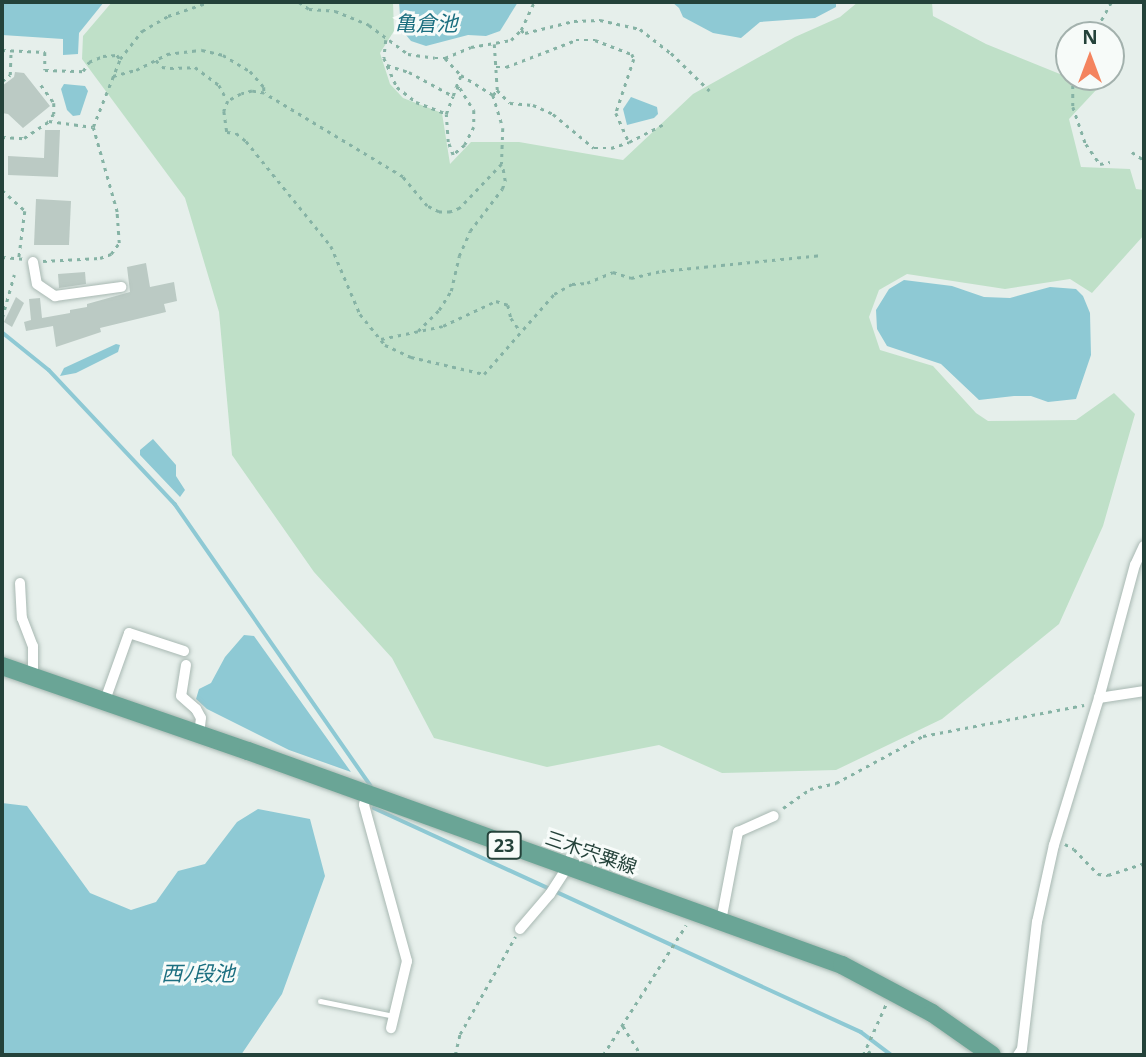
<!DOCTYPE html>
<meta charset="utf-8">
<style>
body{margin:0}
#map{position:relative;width:1146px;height:1057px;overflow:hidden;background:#e6efeb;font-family:"Open Sans","Noto Sans JP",sans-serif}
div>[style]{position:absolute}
.green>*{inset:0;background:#bfe0c8}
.water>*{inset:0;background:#8ec9d4}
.stream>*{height:3.5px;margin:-1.75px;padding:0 1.75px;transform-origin:1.75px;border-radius:1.75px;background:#8ec9d4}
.building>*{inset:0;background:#bbcac4}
.path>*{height:2.5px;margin-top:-1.25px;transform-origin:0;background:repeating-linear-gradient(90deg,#86b3a5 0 3.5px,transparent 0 8.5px)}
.roads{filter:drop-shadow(0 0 2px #a8b8b2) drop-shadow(0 0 2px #a8b8b2)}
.lane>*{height:5px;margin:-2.5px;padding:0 2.5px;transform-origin:2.5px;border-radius:2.5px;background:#fff}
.street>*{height:10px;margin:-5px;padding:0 5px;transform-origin:5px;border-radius:5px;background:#fff}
.primary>*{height:18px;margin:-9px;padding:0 9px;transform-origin:9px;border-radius:9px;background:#6aa596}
span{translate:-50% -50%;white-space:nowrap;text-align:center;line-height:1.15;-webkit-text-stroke:6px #f7fbf9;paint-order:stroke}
.shield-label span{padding:2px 5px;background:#f7fbf9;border:2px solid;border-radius:5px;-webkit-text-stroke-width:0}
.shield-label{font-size:18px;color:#24423a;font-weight:700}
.street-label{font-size:19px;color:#24423a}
.water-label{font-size:21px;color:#1c6f80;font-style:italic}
.frame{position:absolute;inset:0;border:4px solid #24423a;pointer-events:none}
.north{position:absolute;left:1055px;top:21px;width:70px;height:70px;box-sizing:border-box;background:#f7fbf9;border:2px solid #a3b1ad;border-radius:50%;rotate:0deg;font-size:19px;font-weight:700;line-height:28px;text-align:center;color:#24423a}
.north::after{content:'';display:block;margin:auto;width:24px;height:32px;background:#f4845f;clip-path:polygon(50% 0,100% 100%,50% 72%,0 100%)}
</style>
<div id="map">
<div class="green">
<i style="clip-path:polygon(112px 2px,393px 2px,394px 31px,380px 53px,390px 84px,403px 98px,442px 113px,450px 164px,471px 142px,519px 142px,623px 160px,693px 94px,795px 37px,840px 17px,858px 2px,932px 2px,933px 16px,986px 44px,1097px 89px,1069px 119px,1081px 167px,1130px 169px,1136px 189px,1144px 190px,1144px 235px,1092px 293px,1070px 279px,1005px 289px,907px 274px,879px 290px,869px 317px,880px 350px,933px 366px,976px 413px,988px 421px,1076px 420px,1114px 393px,1135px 414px,1103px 526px,1059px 624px,942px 719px,836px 770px,722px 773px,659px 745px,547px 767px,434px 738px,392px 658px,314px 572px,232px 455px,219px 312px,185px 198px,82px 59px,83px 36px)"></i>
</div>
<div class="water">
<i style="clip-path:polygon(2px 2px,104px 2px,79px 33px,78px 54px,63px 55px,63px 39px,2px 35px)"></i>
<i style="clip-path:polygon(399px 2px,518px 2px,500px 31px,486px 36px,468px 35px,426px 46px,411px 41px,401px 29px)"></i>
<i style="clip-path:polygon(672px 2px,836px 2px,836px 7px,815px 18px,760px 22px,741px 38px,713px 33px,683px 17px,679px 8px)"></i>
<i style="clip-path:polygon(64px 84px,85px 86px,88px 91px,80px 115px,73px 116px,67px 110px,61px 89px)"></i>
<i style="clip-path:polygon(631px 97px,657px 107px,658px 114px,654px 118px,627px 125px,623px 109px)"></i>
<i style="clip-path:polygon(904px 280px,952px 286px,984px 297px,1010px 298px,1050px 287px,1076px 289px,1083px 296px,1090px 313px,1091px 355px,1076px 399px,1048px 402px,1031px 396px,1014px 396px,979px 400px,941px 364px,887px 346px,877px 329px,876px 310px,889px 289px)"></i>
<i style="clip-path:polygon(116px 344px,120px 345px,118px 352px,76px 373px,60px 376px,64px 368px)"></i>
<i style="clip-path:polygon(153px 439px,176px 465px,176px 476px,185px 490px,180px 497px,140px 455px,140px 450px)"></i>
<i style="clip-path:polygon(244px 635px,254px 636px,351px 772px,289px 750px,207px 709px,196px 699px,199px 689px,211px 683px,225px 657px)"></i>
<i style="clip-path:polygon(2px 803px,27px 806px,90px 893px,131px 910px,156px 902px,178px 871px,205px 864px,237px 822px,258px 809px,310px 819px,325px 876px,282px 994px,241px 1055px,2px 1055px)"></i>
</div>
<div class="stream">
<i style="left:2px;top:332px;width:60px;rotate:39deg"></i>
<i style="left:49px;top:370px;width:184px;rotate:46.8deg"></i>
<i style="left:175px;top:504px;width:343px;rotate:55.2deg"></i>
<i style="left:374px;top:808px;width:536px;rotate:24.7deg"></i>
<i style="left:861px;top:1032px;width:38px;rotate:37deg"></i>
</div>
<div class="building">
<i style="clip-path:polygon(15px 72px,24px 73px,50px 106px,23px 128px,8px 114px,2px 113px,2px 86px,14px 77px)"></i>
<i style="clip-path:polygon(45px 130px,60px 130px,58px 177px,8px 175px,8px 156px,44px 158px)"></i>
<i style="clip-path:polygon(36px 199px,71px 201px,69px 245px,34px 245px)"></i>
<i style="clip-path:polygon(146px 263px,150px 287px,174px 282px,177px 301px,164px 304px,166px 312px,100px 328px,101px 332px,56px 347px,53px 326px,26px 331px,24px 322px,31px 320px,29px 299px,40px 298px,42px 318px,70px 313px,70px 310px,87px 307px,87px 304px,130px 292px,127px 267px)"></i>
<i style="clip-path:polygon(85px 272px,86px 284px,59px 288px,58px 274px)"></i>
<i style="clip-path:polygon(16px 297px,24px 303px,12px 327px,4px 322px)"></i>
</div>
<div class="path">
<i style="left:299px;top:2px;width:12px;rotate:35deg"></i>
<i style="left:309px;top:9px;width:26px;rotate:4deg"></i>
<i style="left:335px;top:11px;width:37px;rotate:22deg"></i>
<i style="left:369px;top:25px;width:49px;rotate:36.6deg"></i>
<i style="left:408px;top:54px;width:27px;rotate:8deg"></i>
<i style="left:435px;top:58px;width:10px"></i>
<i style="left:445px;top:58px;width:28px;rotate:-23deg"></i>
<i style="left:471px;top:47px;width:41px;rotate:-9.9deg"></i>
<i style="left:511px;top:40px;width:14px;rotate:-45deg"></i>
<i style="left:521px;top:30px;width:31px;rotate:-65deg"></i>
<i style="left:521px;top:30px;width:5px;rotate:37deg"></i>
<i style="left:525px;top:33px;width:50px;rotate:-13.8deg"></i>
<i style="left:574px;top:21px;width:26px;rotate:-2deg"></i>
<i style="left:600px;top:20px;width:41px;rotate:12.7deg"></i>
<i style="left:640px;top:29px;width:39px;rotate:38deg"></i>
<i style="left:671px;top:53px;width:54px;rotate:44.3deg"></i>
<i style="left:1093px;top:35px;width:38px;rotate:-61deg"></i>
<i style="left:386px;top:40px;width:18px;rotate:96deg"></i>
<i style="left:384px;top:58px;width:32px;rotate:66deg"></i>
<i style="left:397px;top:87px;width:24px;rotate:38deg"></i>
<i style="left:416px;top:102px;width:30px;rotate:21deg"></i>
<i style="left:2px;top:50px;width:43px;rotate:2.7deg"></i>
<i style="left:45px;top:52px;width:18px;rotate:90deg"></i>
<i style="left:45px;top:70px;width:38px;rotate:2deg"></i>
<i style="left:83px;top:71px;width:11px;rotate:-56deg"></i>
<i style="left:89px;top:62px;width:15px;rotate:-23deg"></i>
<i style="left:103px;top:56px;width:14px;rotate:-4deg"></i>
<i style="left:117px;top:55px;width:5px;rotate:53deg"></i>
<i style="left:445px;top:58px;width:23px;rotate:47deg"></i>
<i style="left:461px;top:75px;width:38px;rotate:32deg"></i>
<i style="left:493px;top:95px;width:34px;rotate:73deg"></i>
<i style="left:503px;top:128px;width:36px;rotate:92deg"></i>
<i style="left:502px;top:164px;width:61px;rotate:133.7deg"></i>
<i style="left:460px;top:208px;width:11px;rotate:158deg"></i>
<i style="left:450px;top:212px;width:11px;rotate:180deg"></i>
<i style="left:439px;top:212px;width:13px;rotate:-153deg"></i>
<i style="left:427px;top:206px;width:38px;rotate:-130deg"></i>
<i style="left:403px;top:177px;width:162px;rotate:-148.9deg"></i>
<i style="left:264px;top:93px;width:12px;rotate:-171deg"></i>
<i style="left:252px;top:91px;width:11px;rotate:165deg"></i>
<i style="left:241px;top:94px;width:15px;rotate:152deg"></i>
<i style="left:228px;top:101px;width:11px;rotate:112deg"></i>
<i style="left:224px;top:111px;width:21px;rotate:82deg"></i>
<i style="left:227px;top:132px;width:9px;rotate:6deg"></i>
<i style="left:236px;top:133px;width:13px;rotate:39deg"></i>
<i style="left:246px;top:141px;width:135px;rotate:51deg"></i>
<i style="left:331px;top:246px;width:74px;rotate:66.9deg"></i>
<i style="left:360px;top:314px;width:40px;rotate:51deg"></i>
<i style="left:385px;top:345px;width:29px;rotate:25deg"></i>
<i style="left:411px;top:357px;width:75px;rotate:13.1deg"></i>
<i style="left:484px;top:374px;width:106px;rotate:-48.8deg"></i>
<i style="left:554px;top:294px;width:21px;rotate:-29deg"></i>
<i style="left:572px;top:284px;width:15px;rotate:-4deg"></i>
<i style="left:587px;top:283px;width:28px;rotate:-23deg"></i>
<i style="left:613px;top:272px;width:19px;rotate:18deg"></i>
<i style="left:631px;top:278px;width:32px;rotate:-13deg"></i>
<i style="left:662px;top:271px;width:161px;rotate:-5.7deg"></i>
<i style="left:156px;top:60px;width:9px;rotate:49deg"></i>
<i style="left:162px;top:67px;width:8px;rotate:7deg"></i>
<i style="left:170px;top:68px;width:25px;rotate:-2deg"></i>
<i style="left:195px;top:67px;width:30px;rotate:37deg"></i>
<i style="left:219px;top:85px;width:17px;rotate:62deg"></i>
<i style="left:387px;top:65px;width:23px;rotate:18deg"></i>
<i style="left:409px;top:72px;width:50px;rotate:28.6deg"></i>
<i style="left:496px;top:67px;width:10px"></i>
<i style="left:506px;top:67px;width:75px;rotate:-21.1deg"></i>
<i style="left:576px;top:40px;width:19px"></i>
<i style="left:595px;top:40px;width:40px;rotate:21deg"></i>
<i style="left:632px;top:54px;width:5px;rotate:68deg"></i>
<i style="left:634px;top:59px;width:57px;rotate:108.4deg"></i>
<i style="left:616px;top:113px;width:32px;rotate:66deg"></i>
<i style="left:113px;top:76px;width:24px;rotate:-15deg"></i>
<i style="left:136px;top:70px;width:35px;rotate:-27deg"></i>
<i style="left:167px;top:54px;width:35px;rotate:-7deg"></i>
<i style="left:202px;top:50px;width:22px;rotate:13deg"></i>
<i style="left:223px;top:55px;width:31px;rotate:31deg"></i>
<i style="left:250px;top:71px;width:21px;rotate:49deg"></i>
<i style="left:264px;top:87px;width:6px;rotate:90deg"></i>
<i style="left:1073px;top:77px;width:30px;rotate:90deg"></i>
<i style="left:1073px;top:107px;width:39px;rotate:71deg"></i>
<i style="left:1086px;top:144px;width:24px;rotate:55deg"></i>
<i style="left:1100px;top:164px;width:10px;rotate:-11deg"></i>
<i style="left:2px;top:81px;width:10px;rotate:-37deg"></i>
<i style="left:10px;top:75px;width:24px;rotate:-88deg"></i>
<i style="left:41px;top:85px;width:22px;rotate:54deg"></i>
<i style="left:54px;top:103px;width:11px;rotate:90deg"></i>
<i style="left:54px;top:114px;width:9px;rotate:126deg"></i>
<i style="left:456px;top:87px;width:4px;rotate:14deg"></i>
<i style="left:460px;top:88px;width:26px;rotate:58deg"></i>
<i style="left:474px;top:110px;width:17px;rotate:90deg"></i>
<i style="left:474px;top:127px;width:20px;rotate:117deg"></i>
<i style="left:465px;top:145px;width:16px;rotate:140deg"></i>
<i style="left:453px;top:155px;width:14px;rotate:-111deg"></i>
<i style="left:448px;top:142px;width:28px;rotate:-94deg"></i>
<i style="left:446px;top:114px;width:19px;rotate:-69deg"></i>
<i style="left:453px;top:96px;width:9px;rotate:-72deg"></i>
<i style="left:456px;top:87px;width:13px;rotate:-67deg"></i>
<i style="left:497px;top:90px;width:18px;rotate:45deg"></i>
<i style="left:510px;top:103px;width:23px;rotate:5deg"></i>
<i style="left:533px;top:105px;width:22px;rotate:24deg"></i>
<i style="left:553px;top:114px;width:53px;rotate:39.7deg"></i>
<i style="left:594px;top:148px;width:17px"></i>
<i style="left:611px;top:148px;width:19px;rotate:-18deg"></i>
<i style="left:629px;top:142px;width:42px;rotate:-27.2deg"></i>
<i style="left:493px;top:95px;width:6px;rotate:-51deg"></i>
<i style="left:497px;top:90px;width:46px;rotate:-93.7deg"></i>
<i style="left:2px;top:137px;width:22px;rotate:3deg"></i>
<i style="left:24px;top:138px;width:30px;rotate:-34deg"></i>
<i style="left:49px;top:121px;width:44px;rotate:7.8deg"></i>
<i style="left:1132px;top:152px;width:14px;rotate:34deg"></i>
<i style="left:2px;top:190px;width:31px;rotate:42deg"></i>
<i style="left:25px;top:211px;width:47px;rotate:97.3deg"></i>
<i style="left:2px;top:257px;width:21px;rotate:5deg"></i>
<i style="left:43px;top:261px;width:57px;rotate:-3deg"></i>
<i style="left:100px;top:258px;width:12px;rotate:-20deg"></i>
<i style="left:111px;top:254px;width:14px;rotate:-54deg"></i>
<i style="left:119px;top:243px;width:31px;rotate:-94deg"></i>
<i style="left:117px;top:212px;width:88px;rotate:-105.8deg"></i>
<i style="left:93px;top:127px;width:73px;rotate:-68.3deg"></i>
<i style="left:120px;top:59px;width:36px;rotate:-52deg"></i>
<i style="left:142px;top:31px;width:30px;rotate:-30deg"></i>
<i style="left:168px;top:16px;width:43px;rotate:-18.9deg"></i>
<i style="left:2px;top:318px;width:45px;rotate:-74.4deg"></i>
<i style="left:418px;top:331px;width:30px;rotate:-45deg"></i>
<i style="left:439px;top:310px;width:22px;rotate:-58deg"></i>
<i style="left:451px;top:291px;width:36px;rotate:-77deg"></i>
<i style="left:459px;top:256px;width:27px;rotate:-66deg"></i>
<i style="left:470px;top:231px;width:53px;rotate:-52.7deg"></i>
<i style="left:502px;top:189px;width:9px;rotate:-69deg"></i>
<i style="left:505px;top:181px;width:17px;rotate:-100deg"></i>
<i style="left:381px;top:339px;width:63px;rotate:-11.8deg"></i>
<i style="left:443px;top:326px;width:59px;rotate:-25.3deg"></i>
<i style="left:496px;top:301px;width:13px;rotate:18deg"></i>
<i style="left:508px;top:305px;width:13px;rotate:77deg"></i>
<i style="left:511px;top:318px;width:16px;rotate:55deg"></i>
<i style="left:783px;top:808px;width:33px;rotate:-35deg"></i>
<i style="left:810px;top:789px;width:27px;rotate:-13deg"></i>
<i style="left:836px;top:783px;width:99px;rotate:-28.4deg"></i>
<i style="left:923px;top:736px;width:164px;rotate:-10.9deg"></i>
<i style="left:1065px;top:844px;width:10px;rotate:29deg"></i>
<i style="left:1074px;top:849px;width:35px;rotate:46deg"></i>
<i style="left:1098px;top:874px;width:10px;rotate:6deg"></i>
<i style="left:1108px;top:875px;width:38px;rotate:-18deg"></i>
<i style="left:623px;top:1026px;width:34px;rotate:58deg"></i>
<i style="left:868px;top:1051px;width:7px;rotate:34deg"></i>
<i style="left:455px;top:1055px;width:22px;rotate:-77deg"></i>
<i style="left:460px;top:1034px;width:112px;rotate:-60.4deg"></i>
<i style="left:603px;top:1055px;width:154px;rotate:-57.4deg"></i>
<i style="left:863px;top:1055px;width:56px;rotate:-65.7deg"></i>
</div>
<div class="roads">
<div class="lane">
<i style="left:320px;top:1001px;width:76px;rotate:11.5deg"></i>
</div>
<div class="street">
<i style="left:33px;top:262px;width:22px;rotate:80deg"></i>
<i style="left:37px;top:284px;width:22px;rotate:34deg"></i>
<i style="left:55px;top:296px;width:67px;rotate:-7.8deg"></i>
<i style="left:20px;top:583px;width:35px;rotate:87deg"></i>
<i style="left:22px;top:618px;width:30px;rotate:69deg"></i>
<i style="left:33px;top:646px;width:32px;rotate:90deg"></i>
<i style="left:186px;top:665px;width:31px;rotate:99deg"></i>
<i style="left:181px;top:696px;width:20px;rotate:41deg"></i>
<i style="left:196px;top:709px;width:10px;rotate:61deg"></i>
<i style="left:201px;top:718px;width:17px;rotate:97deg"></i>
<i style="left:1099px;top:698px;width:46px;rotate:-8.8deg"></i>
<i style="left:104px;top:703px;width:74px;rotate:-70.3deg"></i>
<i style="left:129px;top:633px;width:58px;rotate:18.1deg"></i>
<i style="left:366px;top:795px;width:10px;rotate:101deg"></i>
<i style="left:364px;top:805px;width:162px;rotate:74.6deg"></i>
<i style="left:407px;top:961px;width:69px;rotate:103.4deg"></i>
<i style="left:721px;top:921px;width:91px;rotate:-79.2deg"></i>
<i style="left:738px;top:832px;width:39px;rotate:-24deg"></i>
<i style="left:520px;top:929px;width:46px;rotate:-49.4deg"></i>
<i style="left:550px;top:894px;width:33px;rotate:-57deg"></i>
<i style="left:1018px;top:1055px;width:7px;rotate:-56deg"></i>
<i style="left:1022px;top:1049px;width:128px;rotate:-83.3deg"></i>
<i style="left:1037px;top:922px;width:79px;rotate:-77.6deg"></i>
<i style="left:1054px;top:845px;width:154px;rotate:-73deg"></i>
<i style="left:1099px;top:698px;width:138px;rotate:-74.9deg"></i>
<i style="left:1135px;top:565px;width:21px;rotate:-65deg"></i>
</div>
<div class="primary">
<i style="left:2px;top:666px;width:260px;rotate:19.1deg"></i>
<i style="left:248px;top:751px;width:631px;rotate:19.81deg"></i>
<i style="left:842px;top:965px;width:102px;rotate:28.1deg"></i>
<i style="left:932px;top:1013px;width:73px;rotate:35deg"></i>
</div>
</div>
<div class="shield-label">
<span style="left:504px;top:845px">23</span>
</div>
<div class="street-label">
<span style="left:591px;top:853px;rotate:19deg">三木宍粟線</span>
</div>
<div class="water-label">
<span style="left:426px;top:23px">亀倉池</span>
<span style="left:198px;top:973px">西ﾉ段池</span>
</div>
<div class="frame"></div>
<div class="north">N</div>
</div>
